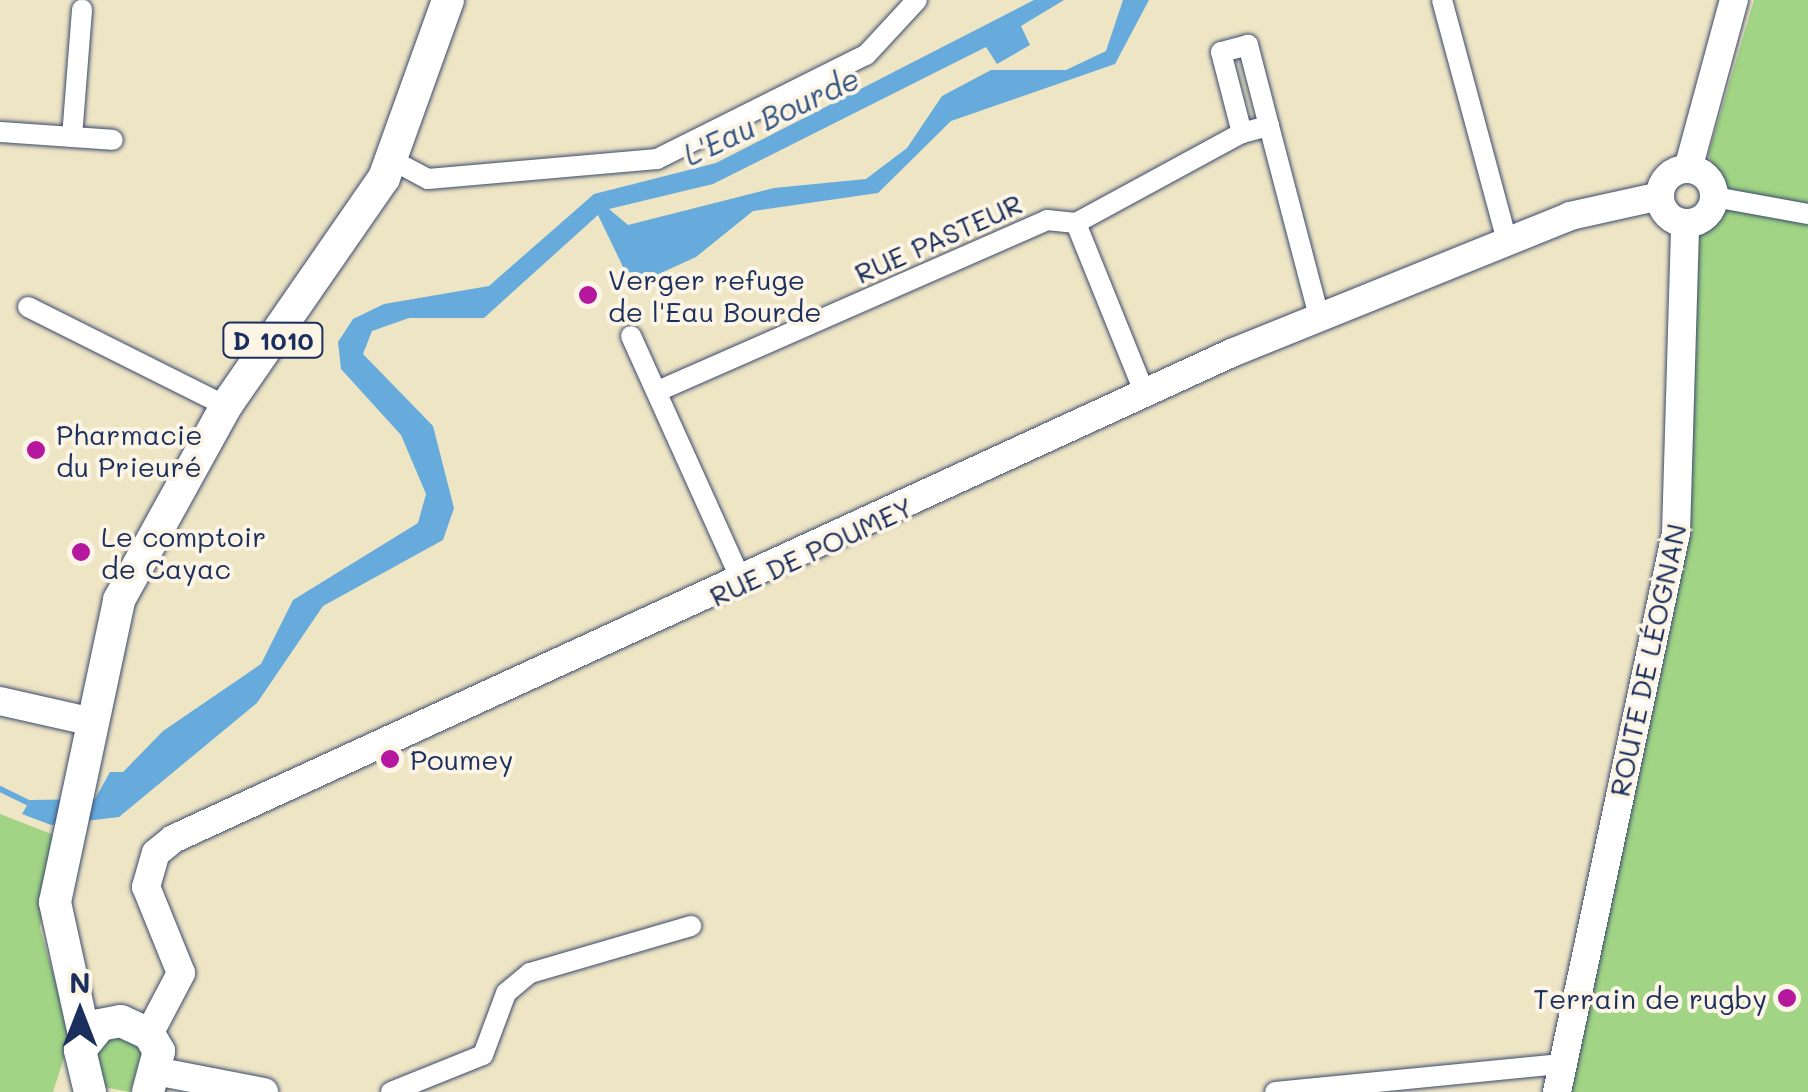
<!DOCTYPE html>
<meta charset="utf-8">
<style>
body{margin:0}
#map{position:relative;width:1808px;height:1092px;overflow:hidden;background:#eee5c5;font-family:Mali,sans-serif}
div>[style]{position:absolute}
.green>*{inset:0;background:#a1d484}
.water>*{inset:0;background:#66abdc}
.stream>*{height:6px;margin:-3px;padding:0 3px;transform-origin:3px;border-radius:3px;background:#66abdc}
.roads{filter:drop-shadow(0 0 2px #3b4a6d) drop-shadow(0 0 2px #3b4a6d)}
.street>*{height:20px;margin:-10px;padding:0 10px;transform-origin:10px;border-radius:10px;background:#fff}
.secondary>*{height:28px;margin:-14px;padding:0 14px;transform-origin:14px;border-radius:14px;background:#fff}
.secondary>.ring{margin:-14px;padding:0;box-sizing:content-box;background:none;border:28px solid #fff;border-radius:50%}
.primary>*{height:32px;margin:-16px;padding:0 16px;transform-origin:16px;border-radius:16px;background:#fff}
.dots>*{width:28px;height:28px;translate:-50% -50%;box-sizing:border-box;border:5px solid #fcf5e5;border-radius:50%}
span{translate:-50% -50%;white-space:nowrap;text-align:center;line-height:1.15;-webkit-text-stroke:8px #fcf5e5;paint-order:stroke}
.shield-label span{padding:2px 8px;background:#fcf5e5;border:2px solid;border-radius:8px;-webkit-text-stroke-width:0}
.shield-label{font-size:25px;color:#1b2f5e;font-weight:700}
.street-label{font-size:28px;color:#1b2f5e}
.poi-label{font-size:28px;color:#1b2f5e}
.left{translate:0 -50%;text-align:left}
.right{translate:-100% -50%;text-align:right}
.water-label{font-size:30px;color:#325484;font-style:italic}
.north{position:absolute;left:30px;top:962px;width:100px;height:100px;-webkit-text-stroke:8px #fcf5e5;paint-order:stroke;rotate:0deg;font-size:28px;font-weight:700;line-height:40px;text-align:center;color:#1b2f5e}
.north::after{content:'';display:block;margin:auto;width:35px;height:45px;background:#1b2f5e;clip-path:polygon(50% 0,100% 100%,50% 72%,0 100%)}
</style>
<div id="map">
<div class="green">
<i style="clip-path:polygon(1754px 0,1808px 0,1808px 1092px,1567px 1092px,1691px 500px,1698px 237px,1714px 227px,1728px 196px,1708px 155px)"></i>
<i style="clip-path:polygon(0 814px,54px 835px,40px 928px,71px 1036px,53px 1092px,0 1092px)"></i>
<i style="clip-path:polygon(115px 1032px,144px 1044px,130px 1092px,98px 1086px,91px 1050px)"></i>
</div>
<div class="water">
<i style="clip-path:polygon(1034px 0,1064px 0,1021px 26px,1030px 45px,997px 64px,986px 47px,713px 184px,609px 209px,628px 225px,774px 188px,866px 179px,907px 148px,942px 96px,991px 70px,1066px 70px,1106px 51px,1123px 0,1149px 0,1115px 64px,951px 121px,878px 193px,753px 211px,696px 257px,650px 278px,625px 271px,598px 215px,484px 318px,409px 318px,372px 331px,363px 354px,433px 426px,454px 508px,443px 540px,323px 606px,257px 703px,119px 817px,51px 825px,22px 814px,30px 800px,95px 799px,110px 772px,123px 772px,163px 731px,261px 664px,293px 600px,418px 523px,426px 494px,401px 435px,341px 369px,338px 342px,353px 319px,384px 304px,489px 286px,594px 194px,716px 163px)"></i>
</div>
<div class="stream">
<i style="left:0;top:789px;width:39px;rotate:26deg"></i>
</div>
<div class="roads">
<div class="street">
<i style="left:1442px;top:0;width:250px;rotate:74.9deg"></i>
<i style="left:1269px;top:126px;width:84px;rotate:-104.5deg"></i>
<i style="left:1248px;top:45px;width:28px;rotate:165deg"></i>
<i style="left:1221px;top:52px;width:84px;rotate:75.5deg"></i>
<i style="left:1242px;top:133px;width:28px;rotate:-15deg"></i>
<i style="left:1269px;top:126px;width:197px;rotate:75.3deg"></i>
<i style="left:0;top:132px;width:113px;rotate:4deg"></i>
<i style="left:72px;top:137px;width:128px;rotate:-85.5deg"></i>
<i style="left:394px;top:161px;width:38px;rotate:28deg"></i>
<i style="left:428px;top:179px;width:230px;rotate:-5deg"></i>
<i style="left:657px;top:159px;width:233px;rotate:-26.5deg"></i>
<i style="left:866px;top:55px;width:75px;rotate:-47.2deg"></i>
<i style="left:1714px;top:197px;width:96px;rotate:10.3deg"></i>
<i style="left:28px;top:307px;width:221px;rotate:26.6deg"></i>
<i style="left:631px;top:336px;width:272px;rotate:65.7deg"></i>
<i style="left:658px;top:391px;width:425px;rotate:-23.7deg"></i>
<i style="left:1047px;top:220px;width:29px;rotate:6deg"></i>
<i style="left:1145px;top:394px;width:184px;rotate:-112deg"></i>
<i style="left:1076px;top:223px;width:189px;rotate:-28.5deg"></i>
<i style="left:391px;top:1092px;width:99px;rotate:-21.9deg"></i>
<i style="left:483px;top:1055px;width:66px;rotate:-69.6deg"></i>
<i style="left:506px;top:993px;width:31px;rotate:-40deg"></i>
<i style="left:530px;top:973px;width:168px;rotate:-16.3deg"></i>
<i style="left:1275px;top:1092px;width:288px;rotate:-5.6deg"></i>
</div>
<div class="secondary">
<i style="left:1688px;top:169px;width:175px;rotate:-74.8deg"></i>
<i class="ring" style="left:1660px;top:169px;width:26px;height:26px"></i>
<i style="left:0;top:701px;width:91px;rotate:12.7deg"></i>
<i style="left:149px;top:1034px;width:69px;rotate:-62.3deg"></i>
<i style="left:181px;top:973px;width:93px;rotate:-112.1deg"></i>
<i style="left:146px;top:887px;width:35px;rotate:-74deg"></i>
<i style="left:156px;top:853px;width:22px;rotate:-39deg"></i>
<i style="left:173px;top:839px;width:1167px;rotate:-24.66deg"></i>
<i style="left:1234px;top:352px;width:362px;rotate:-22deg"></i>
<i style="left:1570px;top:216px;width:92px;rotate:-12.5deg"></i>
<i style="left:160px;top:1072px;width:106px;rotate:10.9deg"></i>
<i style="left:1557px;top:1092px;width:572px;rotate:-77.98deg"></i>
<i style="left:1676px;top:533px;width:310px;rotate:-88.3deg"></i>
</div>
<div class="primary">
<i style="left:85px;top:1039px;width:140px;rotate:-102.4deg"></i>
<i style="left:55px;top:902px;width:309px;rotate:-78deg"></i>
<i style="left:119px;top:600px;width:222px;rotate:-61.1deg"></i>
<i style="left:226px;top:406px;width:277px;rotate:-55.3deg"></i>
<i style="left:384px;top:178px;width:189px;rotate:-70.2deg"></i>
<i style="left:90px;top:1092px;width:43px;rotate:-103.4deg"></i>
<i style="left:80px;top:1050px;width:32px;rotate:-51deg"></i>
<i style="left:100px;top:1025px;width:21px;rotate:-11deg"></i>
<i style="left:121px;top:1021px;width:31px;rotate:25deg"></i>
<i style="left:149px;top:1034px;width:20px;rotate:60deg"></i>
<i style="left:159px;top:1051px;width:42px;rotate:105deg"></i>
</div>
</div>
<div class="dots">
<i style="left:588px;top:295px;background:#b5179e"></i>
<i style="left:36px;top:450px;background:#b5179e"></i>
<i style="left:81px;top:552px;background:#b5179e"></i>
<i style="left:390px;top:759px;background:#b5179e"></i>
<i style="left:1787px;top:998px;background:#b5179e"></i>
</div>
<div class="shield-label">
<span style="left:273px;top:340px">D 1010</span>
</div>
<div class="street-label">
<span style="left:938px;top:238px;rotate:-24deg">RUE PASTEUR</span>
<span style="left:811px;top:551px;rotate:-25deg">RUE DE POUMEY</span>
<span style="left:1647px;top:660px;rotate:-78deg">ROUTE DE LÉOGNAN</span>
</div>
<div class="poi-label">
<span class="left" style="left:608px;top:295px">Verger refuge<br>de l'Eau Bourde</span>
<span class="left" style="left:56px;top:450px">Pharmacie<br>du Prieuré</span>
<span class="left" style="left:101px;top:552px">Le comptoir<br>de Cayac</span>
<span class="left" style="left:410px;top:759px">Poumey</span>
<span class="right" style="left:1767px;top:998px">Terrain de rugby</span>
</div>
<div class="water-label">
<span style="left:771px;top:116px;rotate:-25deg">L'Eau Bourde</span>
</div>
<div class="north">N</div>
</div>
